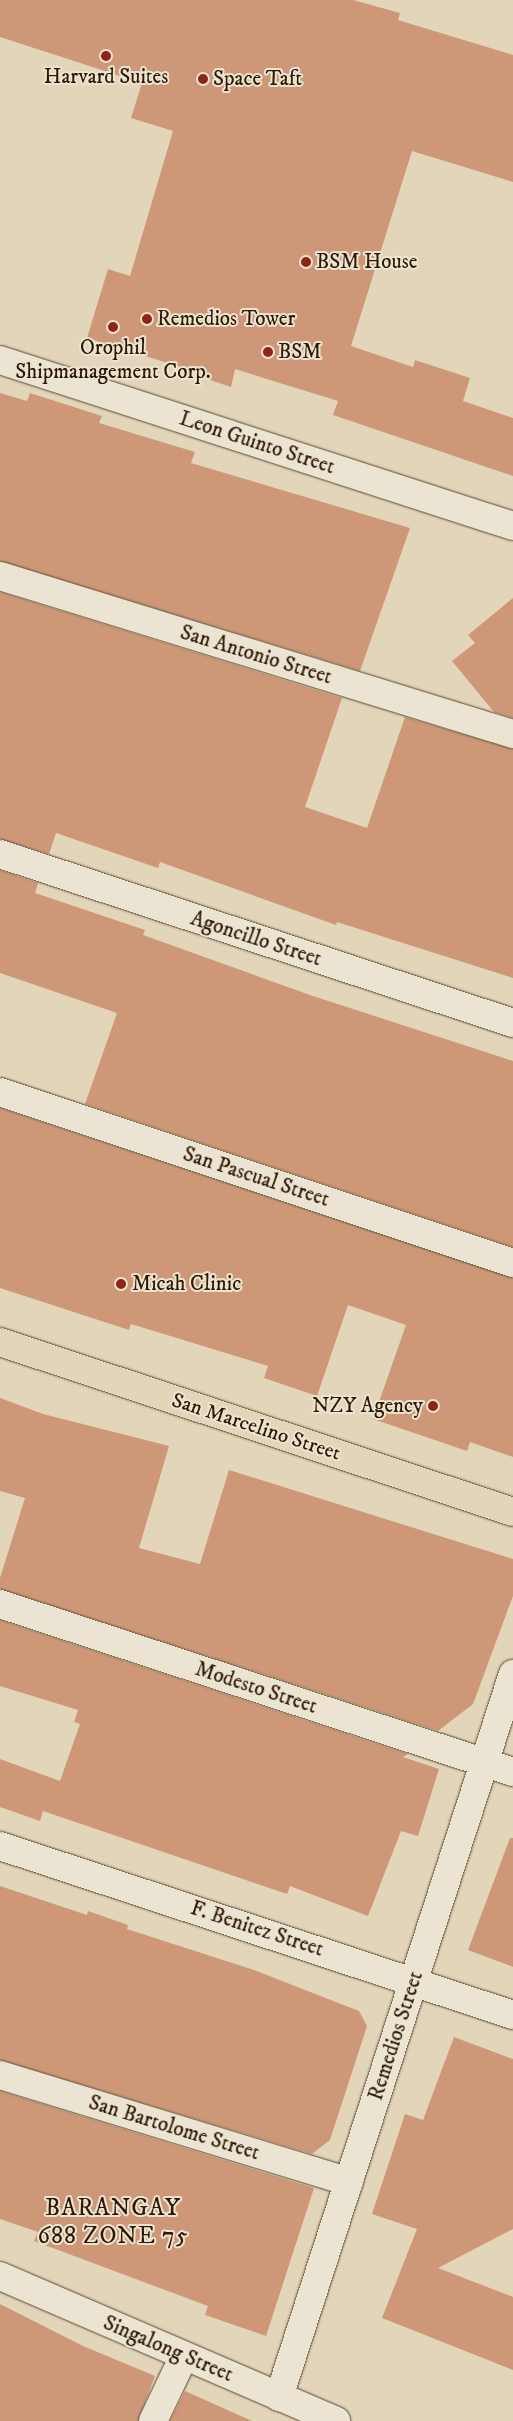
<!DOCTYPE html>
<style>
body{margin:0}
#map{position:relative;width:513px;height:2421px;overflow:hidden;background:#e2d5b9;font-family:"IM FELL DW Pica",serif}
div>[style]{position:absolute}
.building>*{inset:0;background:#ce9878}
.roads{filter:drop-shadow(0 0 1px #5b4730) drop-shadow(0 0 1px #5b4730)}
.minor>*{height:28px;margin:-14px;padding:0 14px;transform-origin:14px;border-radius:14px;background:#ece4d2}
.major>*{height:28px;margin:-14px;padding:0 14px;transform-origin:14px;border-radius:14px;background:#e2d5b9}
.dots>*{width:14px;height:14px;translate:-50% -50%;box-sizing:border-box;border:2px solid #ece4d2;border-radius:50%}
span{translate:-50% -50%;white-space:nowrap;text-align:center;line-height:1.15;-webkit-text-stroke:4px #ece4d2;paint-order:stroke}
.poi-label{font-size:21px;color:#2e1802}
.left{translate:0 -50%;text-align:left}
.right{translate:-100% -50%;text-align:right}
.street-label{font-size:21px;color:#2e1802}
.quarter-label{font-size:24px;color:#2e1802;letter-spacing:1px}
</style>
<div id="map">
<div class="building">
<i style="clip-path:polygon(0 0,353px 0,400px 13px,398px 20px,513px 55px,513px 182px,412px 151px,351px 346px,413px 367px,415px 360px,470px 378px,463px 401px,513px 418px,513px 476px,333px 415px,338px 401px,235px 369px,231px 387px,198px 376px,200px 373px,87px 338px,108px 269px,130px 276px,173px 131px,131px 118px,142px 83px,0 37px)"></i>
<i style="clip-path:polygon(0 393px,27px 401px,30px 393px,102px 416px,99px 423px,195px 452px,191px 463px,410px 528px,360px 671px,0 561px)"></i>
<i style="clip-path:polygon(0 592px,342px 698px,305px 807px,367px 828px,405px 717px,513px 749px,513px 978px,337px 922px,336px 925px,160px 862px,158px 868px,56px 833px,49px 854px,0 839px)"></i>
<i style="clip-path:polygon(513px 598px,513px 718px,494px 712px,452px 661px,475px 643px,468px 635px)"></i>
<i style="clip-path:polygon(0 870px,38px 883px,35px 893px,145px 930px,143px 935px,310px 995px,513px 1061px,513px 1247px,85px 1104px,117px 1013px,0 973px)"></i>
<i style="clip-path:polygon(0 1108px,513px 1278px,513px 1457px,470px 1442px,467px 1451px,373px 1419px,406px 1325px,348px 1305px,317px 1396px,264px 1378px,268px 1366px,131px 1324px,129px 1330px,0 1288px)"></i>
<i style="clip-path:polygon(0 1398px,43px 1414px,169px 1446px,139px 1548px,200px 1564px,229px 1470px,513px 1559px,513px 1596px,473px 1704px,438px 1731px,0 1589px,0 1578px,25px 1498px,0 1491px)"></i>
<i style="clip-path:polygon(0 1620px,408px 1754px,403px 1757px,439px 1769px,418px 1836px,401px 1831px,368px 1916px,290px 1886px,287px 1894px,43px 1811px,40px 1821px,0 1807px,0 1759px,60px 1781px,80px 1724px,74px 1722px,78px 1710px,0 1686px)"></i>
<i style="clip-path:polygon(510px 1838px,513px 1838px,513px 1967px,468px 1950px)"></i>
<i style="clip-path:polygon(0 1886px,87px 1915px,88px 1911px,128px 1925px,127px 1929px,254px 1970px,359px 2011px,367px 2026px,330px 2140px,312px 2154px,0 2060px)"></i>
<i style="clip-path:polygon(454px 2037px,513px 2059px,513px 2229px,438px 2268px,513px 2297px,513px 2370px,382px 2318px,417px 2229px,372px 2214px,405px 2114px,423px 2120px)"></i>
<i style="clip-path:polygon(0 2091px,314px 2188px,266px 2336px,205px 2315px,208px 2306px,34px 2241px,38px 2232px,0 2219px)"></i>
<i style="clip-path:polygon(0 2304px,83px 2346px,155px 2376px,138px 2421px,0 2421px)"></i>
<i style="clip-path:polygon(185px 2391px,252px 2421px,170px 2421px)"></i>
</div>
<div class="roads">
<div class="minor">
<i style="left:0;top:360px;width:539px;rotate:17.93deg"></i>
<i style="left:0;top:576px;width:537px;rotate:17.12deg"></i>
<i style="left:0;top:854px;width:540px;rotate:18.23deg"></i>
<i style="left:0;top:1092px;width:541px;rotate:18.43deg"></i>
<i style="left:0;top:1604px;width:540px;rotate:18.13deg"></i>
<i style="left:0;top:1846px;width:540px;rotate:18.23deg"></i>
<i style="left:0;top:2075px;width:365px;rotate:17deg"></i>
<i style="left:0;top:2276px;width:366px;rotate:23.3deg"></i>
<i style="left:279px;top:2397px;width:760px;rotate:-72.07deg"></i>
<i style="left:153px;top:2421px;width:72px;rotate:-64.5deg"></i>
</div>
<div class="major">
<i style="left:0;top:1342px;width:540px;rotate:18.33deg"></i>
</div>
</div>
<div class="dots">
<i style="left:106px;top:56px;background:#8f2418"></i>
<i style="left:203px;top:79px;background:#8f2418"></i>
<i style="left:306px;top:262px;background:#8f2418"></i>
<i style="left:147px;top:319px;background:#8f2418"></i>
<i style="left:113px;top:327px;background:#8f2418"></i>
<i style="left:268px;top:352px;background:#8f2418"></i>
<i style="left:121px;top:1284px;background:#8f2418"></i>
<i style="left:433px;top:1406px;background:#8f2418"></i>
</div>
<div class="poi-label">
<span style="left:106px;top:77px">Harvard Suites</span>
<span class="left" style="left:213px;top:79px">Space Taft</span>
<span class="left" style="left:316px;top:262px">BSM House</span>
<span class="left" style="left:157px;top:319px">Remedios Tower</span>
<span style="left:113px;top:360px">Orophil<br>Shipmanagement Corp.</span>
<span class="left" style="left:278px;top:352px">BSM</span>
<span class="left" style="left:132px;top:1284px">Micah Clinic</span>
<span class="right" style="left:423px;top:1406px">NZY Agency</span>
</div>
<div class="street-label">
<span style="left:257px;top:443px;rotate:18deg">Leon Guinto Street</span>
<span style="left:256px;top:655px;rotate:17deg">San Antonio Street</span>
<span style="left:256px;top:939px;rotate:18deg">Agoncillo Street</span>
<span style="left:256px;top:1177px;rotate:18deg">San Pascual Street</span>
<span style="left:256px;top:1427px;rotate:18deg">San Marcelino Street</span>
<span style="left:256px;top:1688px;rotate:18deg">Modesto Street</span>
<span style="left:257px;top:1929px;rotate:18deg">F. Benitez Street</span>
<span style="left:396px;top:2036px;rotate:-72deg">Remedios Street</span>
<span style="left:174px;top:2128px;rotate:17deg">San Bartolome Street</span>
<span style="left:168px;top:2349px;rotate:23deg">Singalong Street</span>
</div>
<div class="quarter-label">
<span style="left:113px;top:2223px">BARANGAY<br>688 ZONE 75</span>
</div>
</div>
